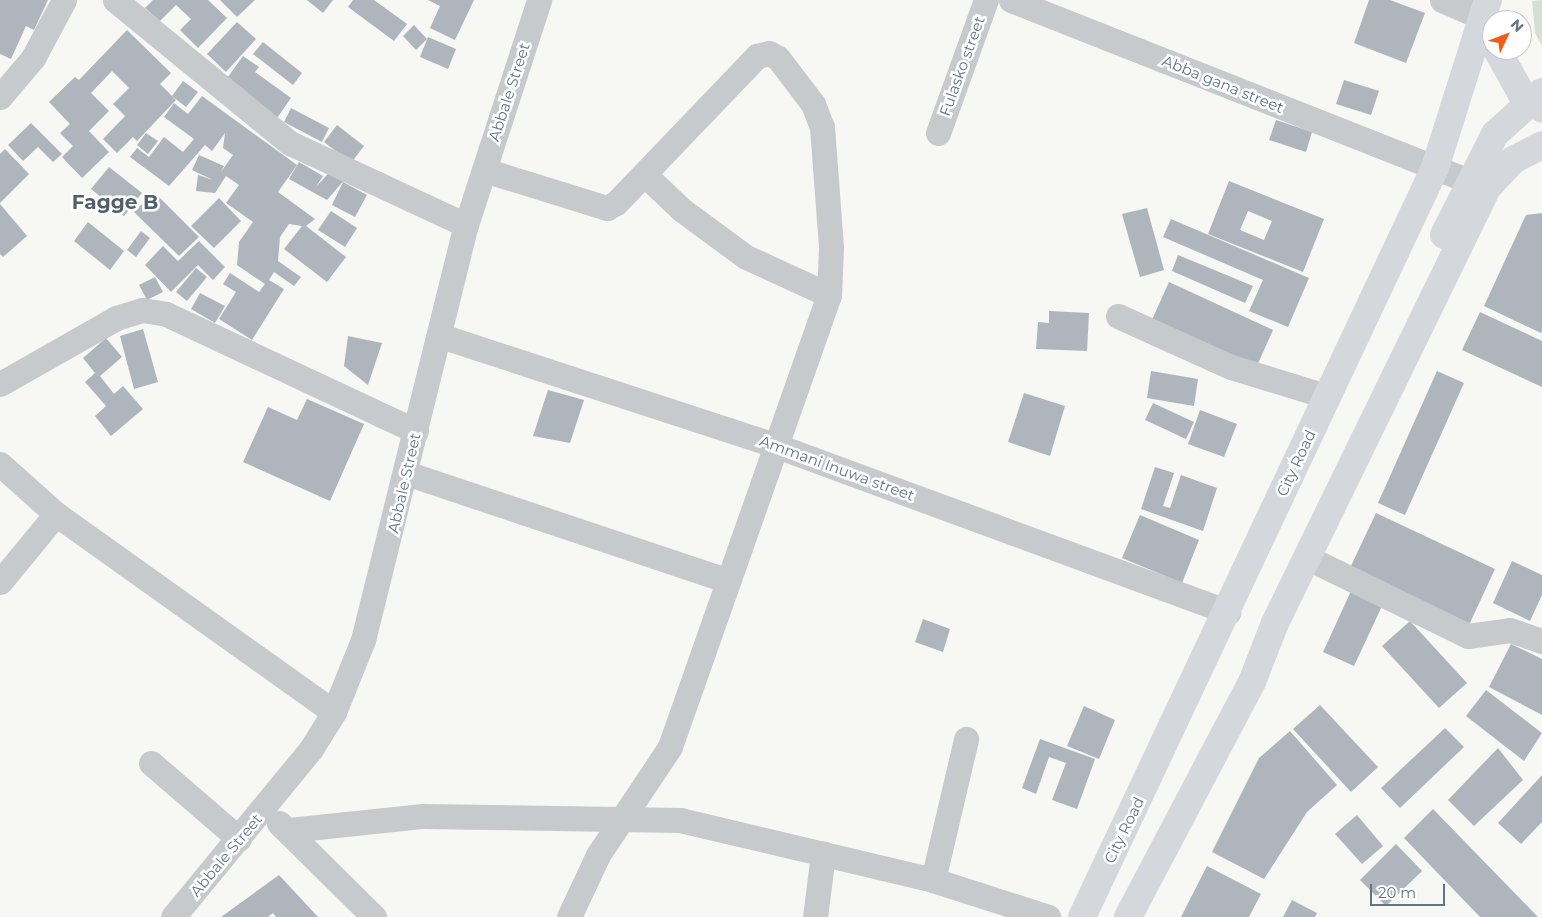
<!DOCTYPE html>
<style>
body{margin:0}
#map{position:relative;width:1542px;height:917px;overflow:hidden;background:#f7f7f3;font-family:Montserrat,sans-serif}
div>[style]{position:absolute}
.green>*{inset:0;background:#d7dfd4}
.building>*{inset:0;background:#aeb5bc}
.minor>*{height:25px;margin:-12.5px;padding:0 12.5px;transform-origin:12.5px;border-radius:12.5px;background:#c6cacd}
.highway>*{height:28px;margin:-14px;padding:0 14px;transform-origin:14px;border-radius:14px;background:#d4d8dd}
span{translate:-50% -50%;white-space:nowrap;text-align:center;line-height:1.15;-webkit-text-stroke:5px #fff;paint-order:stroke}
.street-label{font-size:15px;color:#637487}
.district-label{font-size:20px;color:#525e6b;font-weight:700}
.north{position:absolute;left:1482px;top:10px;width:50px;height:50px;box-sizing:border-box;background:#fff;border:1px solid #c1c7cf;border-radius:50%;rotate:47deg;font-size:14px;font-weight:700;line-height:20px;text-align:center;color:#637487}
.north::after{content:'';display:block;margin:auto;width:18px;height:22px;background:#f05d1a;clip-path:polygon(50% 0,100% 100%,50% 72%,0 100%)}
.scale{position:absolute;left:1370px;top:884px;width:75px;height:22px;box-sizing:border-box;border:2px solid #637487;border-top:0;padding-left:6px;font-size:15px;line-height:18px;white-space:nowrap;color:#637487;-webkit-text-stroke:4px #fff;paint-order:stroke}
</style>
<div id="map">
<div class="green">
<i style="clip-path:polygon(1542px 0,1542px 46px,1535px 33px,1532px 1px)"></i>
</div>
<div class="building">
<i style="clip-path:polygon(0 0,48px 0,34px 30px,26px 26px,11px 59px,0 54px)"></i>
<i style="clip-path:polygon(153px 0,208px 0,227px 18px,198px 48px,180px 30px,191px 19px,176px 5px,160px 21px,145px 8px)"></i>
<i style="clip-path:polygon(220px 0,255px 0,237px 17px)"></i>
<i style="clip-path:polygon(307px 0,333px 0,323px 13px)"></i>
<i style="clip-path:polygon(353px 0,374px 0,407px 24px,394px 41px,348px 7px)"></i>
<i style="clip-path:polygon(428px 0,474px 0,455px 40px,430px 28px,440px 6px)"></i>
<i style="clip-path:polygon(1369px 0,1390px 0,1425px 13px,1406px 63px,1354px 43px)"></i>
<i style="clip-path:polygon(237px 22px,256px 39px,226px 72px,207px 54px)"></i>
<i style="clip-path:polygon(414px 25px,427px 39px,416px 50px,403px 36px)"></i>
<i style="clip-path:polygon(127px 30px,171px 73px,160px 84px,176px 100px,137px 141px,133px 137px,117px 153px,103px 139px,125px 116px,113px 104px,129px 88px,112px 71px,91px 93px,109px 111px,89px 131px,109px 152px,82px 178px,62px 157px,73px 146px,60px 133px,70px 124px,49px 102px,75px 77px,79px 80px)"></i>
<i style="clip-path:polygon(428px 37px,456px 49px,448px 69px,420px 57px)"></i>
<i style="clip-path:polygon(263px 42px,302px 73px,293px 85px,253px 54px)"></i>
<i style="clip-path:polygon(243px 56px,259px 67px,255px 72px,291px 98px,277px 118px,225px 81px)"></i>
<i style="clip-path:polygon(1344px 80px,1379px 91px,1371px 115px,1336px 104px)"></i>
<i style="clip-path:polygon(183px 81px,198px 92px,186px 107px,172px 96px)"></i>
<i style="clip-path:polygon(202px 96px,297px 165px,278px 192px,315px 219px,306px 226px,346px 257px,327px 282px,284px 249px,302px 226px,289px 224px,280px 237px,278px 261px,301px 277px,294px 286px,274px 272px,269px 280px,284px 289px,252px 340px,219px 319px,236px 292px,223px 284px,230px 273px,259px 292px,265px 284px,237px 265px,239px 242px,253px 222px,226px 203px,239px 185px,226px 176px,215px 193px,196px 191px,198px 175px,213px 180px,192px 170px,199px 155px,224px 166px,221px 172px,233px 155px,223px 148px,225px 133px,212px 151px,205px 145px,169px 186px,130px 157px,137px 148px,149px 157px,164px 137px,183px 152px,194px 139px,164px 117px,174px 103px,188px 114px)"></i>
<i style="clip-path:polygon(291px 108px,329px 128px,322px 142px,284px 122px)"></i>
<i style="clip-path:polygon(1276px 120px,1312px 132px,1306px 152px,1269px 140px)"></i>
<i style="clip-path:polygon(31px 123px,62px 154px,53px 162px,38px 147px,23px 161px,8px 145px)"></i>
<i style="clip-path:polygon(337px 125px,364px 146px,351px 163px,324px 142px)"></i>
<i style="clip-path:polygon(146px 133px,158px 141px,148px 154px,137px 145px)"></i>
<i style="clip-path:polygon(5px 149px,29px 174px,0 203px,0 154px)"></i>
<i style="clip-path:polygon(299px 162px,323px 176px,316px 187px,334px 167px,346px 178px,327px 200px,289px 179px)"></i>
<i style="clip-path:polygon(109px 167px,142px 193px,124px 216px,91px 189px)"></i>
<i style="clip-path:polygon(evenodd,1229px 181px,1324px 219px,1303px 272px,1208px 234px,1229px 181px,1248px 211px,1272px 221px,1264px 240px,1240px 230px,1248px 211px)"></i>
<i style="clip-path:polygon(343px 182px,367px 195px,355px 217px,332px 205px)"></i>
<i style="clip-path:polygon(154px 192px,199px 237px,179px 256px,134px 212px)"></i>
<i style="clip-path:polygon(219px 198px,241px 221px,214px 248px,191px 226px)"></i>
<i style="clip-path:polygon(0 204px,27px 236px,3px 257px,0 254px)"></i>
<i style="clip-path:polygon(1147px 208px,1164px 270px,1140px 277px,1122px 214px)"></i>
<i style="clip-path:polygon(331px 211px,357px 228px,345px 247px,318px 230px)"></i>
<i style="clip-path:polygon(1542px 213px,1542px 331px,1541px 333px,1484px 306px,1526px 215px)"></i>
<i style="clip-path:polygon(1171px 219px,1309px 278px,1288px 327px,1249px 311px,1263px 280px,1163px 237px)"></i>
<i style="clip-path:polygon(88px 222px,124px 251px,110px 270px,74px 241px)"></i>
<i style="clip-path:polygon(141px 231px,150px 238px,136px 257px,127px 250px)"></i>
<i style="clip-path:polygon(199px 241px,225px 267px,213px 280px,198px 265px,171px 292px,145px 265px,163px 246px,178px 261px)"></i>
<i style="clip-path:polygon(1178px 255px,1253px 286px,1245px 303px,1172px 271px)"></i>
<i style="clip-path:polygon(196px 268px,207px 277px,187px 301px,176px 292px)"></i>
<i style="clip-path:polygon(155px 277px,163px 292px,147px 300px,139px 285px)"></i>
<i style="clip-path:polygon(1169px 282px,1273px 330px,1255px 370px,1151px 322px)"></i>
<i style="clip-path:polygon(200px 293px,225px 306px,215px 323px,191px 309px)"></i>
<i style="clip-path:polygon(1049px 311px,1089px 313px,1087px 351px,1036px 349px,1038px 322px,1049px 323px)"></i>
<i style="clip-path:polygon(1480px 312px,1542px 341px,1542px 387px,1462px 350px)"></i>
<i style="clip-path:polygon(143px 329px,158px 382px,134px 389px,120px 336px)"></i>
<i style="clip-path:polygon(348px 336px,382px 343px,368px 385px,344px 366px)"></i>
<i style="clip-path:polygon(106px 338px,122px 357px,100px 376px,114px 394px,123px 386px,143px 409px,111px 436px,95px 416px,106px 406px,85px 382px,95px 373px,83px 358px)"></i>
<i style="clip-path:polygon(1151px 371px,1198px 379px,1194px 406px,1147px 398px)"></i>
<i style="clip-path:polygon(1437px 371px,1464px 383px,1405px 515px,1378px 503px)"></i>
<i style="clip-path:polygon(548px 390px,584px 400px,570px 443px,533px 436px)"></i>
<i style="clip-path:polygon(1024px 393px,1065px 406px,1050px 456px,1008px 442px)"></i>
<i style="clip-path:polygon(307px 399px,364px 424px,330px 501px,243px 462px,268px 407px,297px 420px)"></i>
<i style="clip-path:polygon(1153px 403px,1194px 422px,1186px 439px,1145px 420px)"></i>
<i style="clip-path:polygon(1200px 410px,1237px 424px,1224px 457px,1188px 444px)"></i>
<i style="clip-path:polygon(1155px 467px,1174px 473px,1163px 506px,1170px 508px,1181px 475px,1217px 488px,1203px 531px,1141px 509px)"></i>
<i style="clip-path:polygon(1376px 513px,1495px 569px,1469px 625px,1350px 568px)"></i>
<i style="clip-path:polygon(1140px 515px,1199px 540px,1182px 583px,1122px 558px)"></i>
<i style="clip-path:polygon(1512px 561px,1542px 575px,1542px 595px,1530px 621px,1493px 603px)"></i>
<i style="clip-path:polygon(1351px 591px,1382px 606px,1354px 666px,1323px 652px)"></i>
<i style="clip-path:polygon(923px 619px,950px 629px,943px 652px,915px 642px)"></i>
<i style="clip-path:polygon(1410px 621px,1467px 683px,1439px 708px,1382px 646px)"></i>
<i style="clip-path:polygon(1511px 644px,1542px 659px,1542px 715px,1489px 687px)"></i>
<i style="clip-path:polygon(1486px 690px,1542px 733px,1524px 761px,1466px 716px)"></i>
<i style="clip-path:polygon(1320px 705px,1378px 767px,1351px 792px,1293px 729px)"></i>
<i style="clip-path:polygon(1084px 706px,1115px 720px,1099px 759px,1067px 746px)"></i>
<i style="clip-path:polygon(1445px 728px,1464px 747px,1400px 808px,1381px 788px)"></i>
<i style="clip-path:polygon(1290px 731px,1337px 785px,1307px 812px,1264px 879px,1212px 852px,1259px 758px)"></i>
<i style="clip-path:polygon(1040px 739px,1095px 759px,1077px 809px,1052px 800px,1066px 763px,1049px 757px,1036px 794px,1022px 788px)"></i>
<i style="clip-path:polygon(1498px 748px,1523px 780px,1474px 826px,1448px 800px)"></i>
<i style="clip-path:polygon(1542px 775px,1542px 822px,1521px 844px,1498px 823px)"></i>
<i style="clip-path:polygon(1433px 809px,1538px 917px,1480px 917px,1404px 838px)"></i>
<i style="clip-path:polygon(1357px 815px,1383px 846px,1362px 864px,1335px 834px)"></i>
<i style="clip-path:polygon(1396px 844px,1422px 871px,1386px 906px,1360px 880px)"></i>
<i style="clip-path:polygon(1207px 866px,1261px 894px,1249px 917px,1181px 917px)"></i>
<i style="clip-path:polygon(279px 875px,318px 917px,276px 917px,273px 913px,268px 917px,221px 917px)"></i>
<i style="clip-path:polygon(1292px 900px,1317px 913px,1315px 917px,1283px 917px)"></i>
</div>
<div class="minor">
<i style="left:115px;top:0;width:226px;rotate:39.3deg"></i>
<i style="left:290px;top:143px;width:194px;rotate:25deg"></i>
<i style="left:1011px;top:0;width:512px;rotate:21.55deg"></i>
<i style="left:1442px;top:0;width:45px;rotate:23.7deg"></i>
<i style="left:0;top:97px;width:51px;rotate:-49.8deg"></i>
<i style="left:33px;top:58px;width:66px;rotate:-61.9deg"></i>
<i style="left:938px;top:133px;width:141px;rotate:-70.2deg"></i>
<i style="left:484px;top:170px;width:129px;rotate:17.2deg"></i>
<i style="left:607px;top:208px;width:10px;rotate:-29deg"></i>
<i style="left:616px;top:203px;width:204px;rotate:-46.2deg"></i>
<i style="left:757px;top:56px;width:12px;rotate:-14deg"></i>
<i style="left:769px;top:53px;width:10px;rotate:29deg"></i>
<i style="left:778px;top:58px;width:58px;rotate:52.7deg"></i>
<i style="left:813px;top:104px;width:25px;rotate:69deg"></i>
<i style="left:822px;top:127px;width:121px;rotate:85.7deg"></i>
<i style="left:831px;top:248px;width:47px;rotate:92.4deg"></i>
<i style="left:829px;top:295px;width:479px;rotate:109.4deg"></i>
<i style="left:670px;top:747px;width:130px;rotate:123.7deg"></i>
<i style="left:598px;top:855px;width:68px;rotate:115.1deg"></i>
<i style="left:644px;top:174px;width:52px;rotate:43.5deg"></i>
<i style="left:682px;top:210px;width:79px;rotate:36.3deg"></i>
<i style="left:746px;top:257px;width:91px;rotate:24.6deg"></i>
<i style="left:1118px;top:316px;width:124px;rotate:24.3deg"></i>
<i style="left:1231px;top:367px;width:99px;rotate:17deg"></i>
<i style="left:441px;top:336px;width:354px;rotate:18.1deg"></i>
<i style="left:777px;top:446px;width:481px;rotate:20.2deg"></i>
<i style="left:0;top:384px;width:133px;rotate:-29.6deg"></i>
<i style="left:116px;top:318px;width:27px;rotate:-17deg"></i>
<i style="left:142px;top:310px;width:24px;rotate:9deg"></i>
<i style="left:166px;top:314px;width:276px;rotate:25.1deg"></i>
<i style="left:0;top:464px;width:75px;rotate:41.8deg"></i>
<i style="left:56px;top:514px;width:341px;rotate:35.5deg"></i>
<i style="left:406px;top:473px;width:340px;rotate:18.5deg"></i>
<i style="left:1308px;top:558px;width:178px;rotate:26deg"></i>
<i style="left:1468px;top:636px;width:42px;rotate:-8.1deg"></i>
<i style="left:1510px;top:630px;width:34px;rotate:19deg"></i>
<i style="left:0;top:582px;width:88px;rotate:-50.5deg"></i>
<i style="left:151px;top:763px;width:116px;rotate:40.8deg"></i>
<i style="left:279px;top:823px;width:134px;rotate:44.7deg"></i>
<i style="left:289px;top:830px;width:135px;rotate:-6deg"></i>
<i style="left:423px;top:816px;width:257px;rotate:0.9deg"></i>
<i style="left:680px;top:820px;width:260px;rotate:13.3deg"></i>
<i style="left:933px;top:880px;width:121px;rotate:17.8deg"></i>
<i style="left:933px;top:880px;width:145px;rotate:-76.8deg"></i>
<i style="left:173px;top:917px;width:217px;rotate:-50.6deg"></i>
<i style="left:311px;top:749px;width:44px;rotate:-58.1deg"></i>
<i style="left:334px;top:712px;width:78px;rotate:-68.1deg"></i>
<i style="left:363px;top:640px;width:428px;rotate:-76.1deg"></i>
<i style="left:466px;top:225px;width:237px;rotate:-72deg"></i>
<i style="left:815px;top:917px;width:64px;rotate:-82.8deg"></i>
</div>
<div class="highway">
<i style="left:1497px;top:50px;width:49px;rotate:60.8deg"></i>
<i style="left:1521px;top:93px;width:26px;rotate:37deg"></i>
<i style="left:1444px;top:235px;width:113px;rotate:-63.2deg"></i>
<i style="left:1495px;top:134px;width:63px;rotate:-41.8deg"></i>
<i style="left:1082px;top:917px;width:828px;rotate:-64.77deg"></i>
<i style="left:1435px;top:168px;width:176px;rotate:-72.5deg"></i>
<i style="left:1128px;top:917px;width:266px;rotate:-62.2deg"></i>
<i style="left:1252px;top:682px;width:63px;rotate:-68.7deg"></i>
<i style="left:1275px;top:623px;width:484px;rotate:-64deg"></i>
<i style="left:1487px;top:188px;width:38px;rotate:-47deg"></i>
<i style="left:1513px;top:160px;width:33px;rotate:-27deg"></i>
</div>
<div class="street-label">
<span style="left:962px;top:66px;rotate:-70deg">Fulasko street</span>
<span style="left:1223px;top:84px;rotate:22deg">Abba gana street</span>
<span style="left:509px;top:92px;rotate:-72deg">Abbale Street</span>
<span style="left:1296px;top:463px;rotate:-65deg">City Road</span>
<span style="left:837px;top:468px;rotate:20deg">Ammani Inuwa street</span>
<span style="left:404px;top:483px;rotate:-77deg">Abbale Street</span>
<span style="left:1124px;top:830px;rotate:-64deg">City Road</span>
<span style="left:226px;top:855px;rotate:-50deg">Abbale Street</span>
</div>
<div class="district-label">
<span style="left:115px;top:202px">Fagge B</span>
</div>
<div class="north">N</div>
<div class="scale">20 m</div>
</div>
